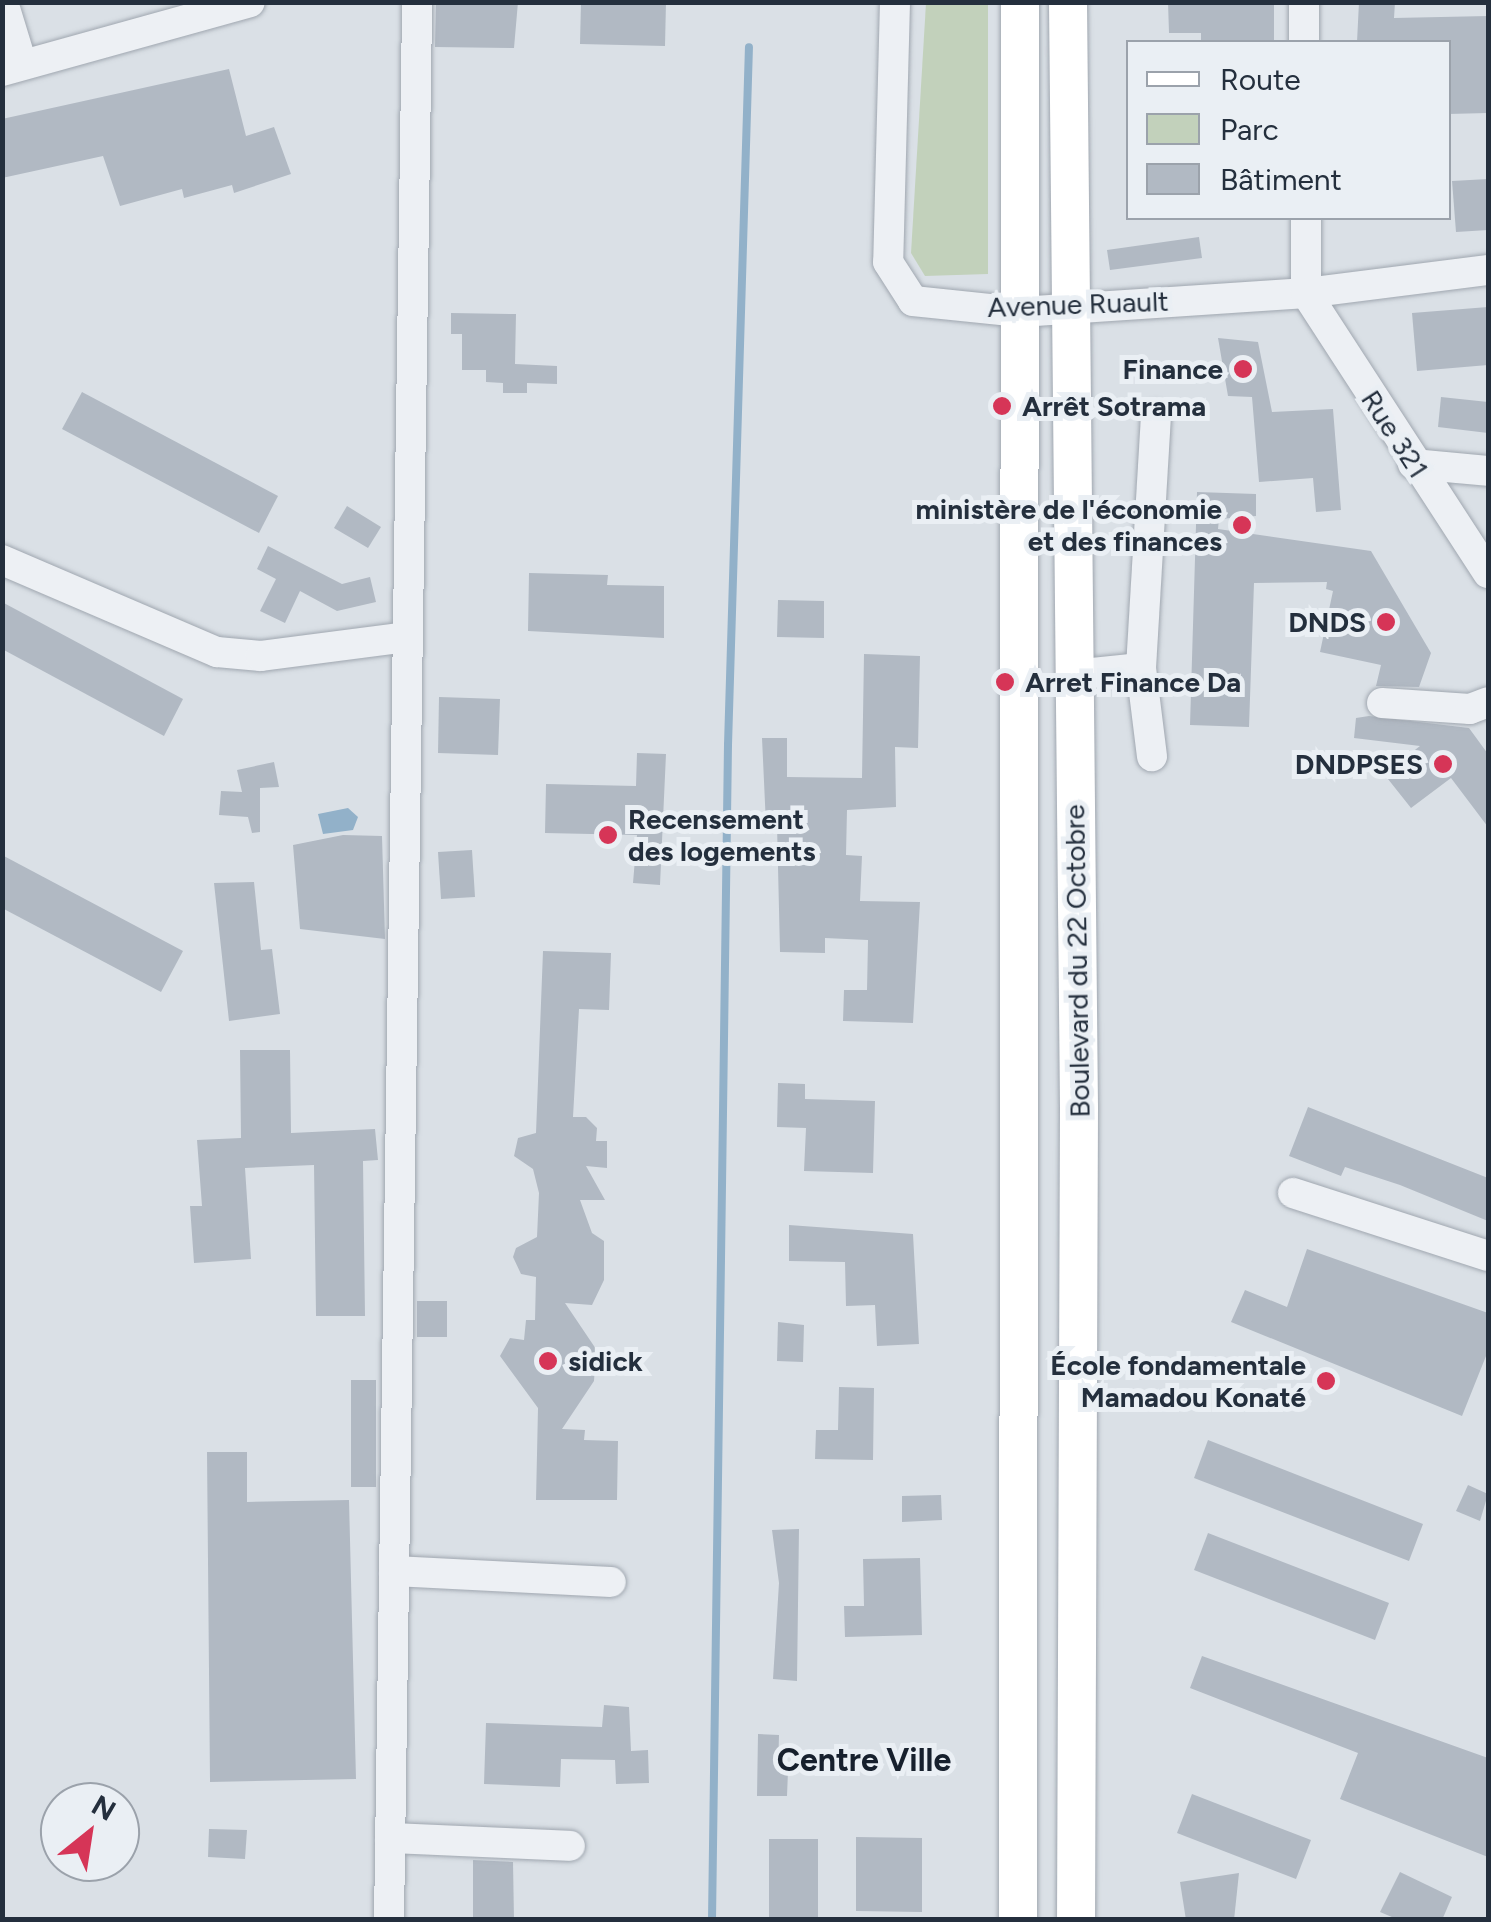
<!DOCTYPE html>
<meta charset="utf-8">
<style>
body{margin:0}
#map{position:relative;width:1491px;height:1922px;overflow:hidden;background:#dae0e6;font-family:Figtree,sans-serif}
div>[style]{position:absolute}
.green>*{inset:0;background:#c2d1bb}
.water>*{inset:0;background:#92b1c9}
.stream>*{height:8px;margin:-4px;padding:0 4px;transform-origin:4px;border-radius:4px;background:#92b1c9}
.building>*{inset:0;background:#b1b9c3}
.roads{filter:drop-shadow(0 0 2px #a0a7b0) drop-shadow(0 0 2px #a0a7b0)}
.minor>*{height:30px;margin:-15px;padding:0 15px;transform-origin:15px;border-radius:15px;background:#edf0f4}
.major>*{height:38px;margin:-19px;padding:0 19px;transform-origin:19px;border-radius:19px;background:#fff}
.dots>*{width:28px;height:28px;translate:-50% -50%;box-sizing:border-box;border:5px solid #eaeff4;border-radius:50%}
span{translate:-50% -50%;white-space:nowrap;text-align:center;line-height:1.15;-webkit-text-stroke:10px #eaeff4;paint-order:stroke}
.street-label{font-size:28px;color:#242f3d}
.poi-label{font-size:28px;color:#242f3d;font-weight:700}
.right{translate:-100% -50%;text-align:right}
.left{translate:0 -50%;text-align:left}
.quarter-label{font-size:32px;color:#17202d;font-weight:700}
.frame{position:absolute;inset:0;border:5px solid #242f3d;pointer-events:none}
.legend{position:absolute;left:1126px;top:40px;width:325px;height:180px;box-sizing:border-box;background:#eaeff4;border:2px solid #9ba2ab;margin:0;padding:12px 18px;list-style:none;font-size:30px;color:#242f3d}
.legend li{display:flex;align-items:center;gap:20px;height:50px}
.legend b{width:50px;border:2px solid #9ba2ab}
.north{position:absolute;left:40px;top:1782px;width:100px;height:100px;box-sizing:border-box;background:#eaeff4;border:2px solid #9ba2ab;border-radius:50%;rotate:30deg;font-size:28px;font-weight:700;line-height:40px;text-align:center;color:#242f3d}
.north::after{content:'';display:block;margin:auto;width:35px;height:45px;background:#d63557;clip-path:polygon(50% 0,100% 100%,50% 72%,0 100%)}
</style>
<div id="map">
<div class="green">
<i style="clip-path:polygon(926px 3px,988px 3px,988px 274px,925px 276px,911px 253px)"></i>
</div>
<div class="water">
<i style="clip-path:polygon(348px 808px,358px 817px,353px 830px,323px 834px,318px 814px)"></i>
</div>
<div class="stream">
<i style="left:712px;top:1920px;width:1175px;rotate:-89.22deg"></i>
<i style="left:728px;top:745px;width:698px;rotate:-88.28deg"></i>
</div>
<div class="building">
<i style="clip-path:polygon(436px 2px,518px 2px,514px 48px,435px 47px)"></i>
<i style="clip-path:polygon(581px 2px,666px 2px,665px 46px,580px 44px)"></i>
<i style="clip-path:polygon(1168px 2px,1274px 2px,1274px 42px,1201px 42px,1201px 33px,1169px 33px)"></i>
<i style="clip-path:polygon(1359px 2px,1395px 2px,1394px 18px,1488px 16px,1488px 113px,1448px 114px,1448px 42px,1357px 42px)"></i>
<i style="clip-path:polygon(229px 69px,246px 136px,274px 127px,291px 174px,234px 193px,232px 185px,184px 198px,182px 189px,120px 206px,103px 156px,2px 178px,2px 119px)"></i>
<i style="clip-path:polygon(1488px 179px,1488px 230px,1456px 232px,1452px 181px)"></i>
<i style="clip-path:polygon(1199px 237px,1202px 258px,1110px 270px,1107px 250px)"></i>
<i style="clip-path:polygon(1488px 307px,1488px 365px,1417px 371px,1412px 313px)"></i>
<i style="clip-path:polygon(451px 313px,516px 314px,515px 364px,557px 366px,557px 384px,527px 383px,527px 393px,503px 393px,503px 383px,486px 382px,486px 370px,462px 370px,462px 334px,451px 334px)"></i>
<i style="clip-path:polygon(1218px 338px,1258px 342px,1272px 412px,1333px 409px,1341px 510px,1316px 512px,1313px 478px,1259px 482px,1252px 397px,1228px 396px)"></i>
<i style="clip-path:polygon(82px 392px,278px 496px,259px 533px,62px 429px)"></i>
<i style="clip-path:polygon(1441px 397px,1488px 402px,1488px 433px,1438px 427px)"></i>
<i style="clip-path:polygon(1197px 492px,1256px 494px,1256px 516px,1219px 519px,1218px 529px,1371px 551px,1431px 653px,1419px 687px,1376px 686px,1381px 665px,1320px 652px,1333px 591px,1326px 589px,1327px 582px,1254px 583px,1249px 727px,1190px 725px)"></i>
<i style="clip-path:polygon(347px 506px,381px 527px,368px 548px,334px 528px)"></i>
<i style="clip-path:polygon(268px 546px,342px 584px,370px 577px,376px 602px,337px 611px,300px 591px,285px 623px,260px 611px,276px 579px,257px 569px)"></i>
<i style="clip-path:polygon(529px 573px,608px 575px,607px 585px,664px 586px,664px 638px,528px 631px)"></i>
<i style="clip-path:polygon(778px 600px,824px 601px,824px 638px,777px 637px)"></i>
<i style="clip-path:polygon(2px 602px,183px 699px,164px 736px,2px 649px)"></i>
<i style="clip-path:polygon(864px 654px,920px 656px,918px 748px,895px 747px,896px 807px,847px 810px,846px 855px,862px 856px,860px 901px,920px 902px,913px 1023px,843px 1021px,844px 990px,867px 990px,868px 940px,825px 938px,825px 953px,780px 952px,777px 825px,766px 825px,762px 738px,787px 738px,787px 777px,862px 778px)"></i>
<i style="clip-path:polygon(439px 697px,500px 699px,498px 755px,438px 753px)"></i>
<i style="clip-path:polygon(1369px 716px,1469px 728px,1488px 754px,1488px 827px,1451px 778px,1411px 808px,1384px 774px,1420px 746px,1354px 738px,1356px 718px)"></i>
<i style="clip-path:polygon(637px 753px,666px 754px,660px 885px,633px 883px,637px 835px,545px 833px,546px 784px,636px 786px)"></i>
<i style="clip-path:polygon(274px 762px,279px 787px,260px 788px,260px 832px,252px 833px,248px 817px,219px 815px,221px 791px,242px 792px,237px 770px)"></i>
<i style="clip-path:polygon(343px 835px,382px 836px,385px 939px,300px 929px,293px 845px)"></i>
<i style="clip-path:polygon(472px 850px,475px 897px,441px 899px,438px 852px)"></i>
<i style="clip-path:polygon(2px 855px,183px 951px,161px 992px,2px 908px)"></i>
<i style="clip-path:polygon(254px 882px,261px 950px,272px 949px,280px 1014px,229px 1021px,214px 883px)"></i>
<i style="clip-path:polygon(543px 951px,611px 953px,609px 1010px,579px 1009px,573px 1117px,586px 1117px,597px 1128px,596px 1141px,607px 1141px,607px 1168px,586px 1166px,605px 1200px,580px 1200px,592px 1233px,604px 1241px,604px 1280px,592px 1305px,565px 1303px,596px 1349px,594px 1381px,562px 1429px,585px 1430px,584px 1440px,618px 1441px,617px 1500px,536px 1500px,538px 1408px,500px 1356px,510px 1338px,524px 1340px,526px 1320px,535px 1320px,536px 1277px,521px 1274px,513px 1257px,516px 1248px,537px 1237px,539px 1193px,533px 1169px,514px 1156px,518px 1138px,536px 1133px)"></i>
<i style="clip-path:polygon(240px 1050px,290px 1050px,291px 1133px,375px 1129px,378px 1160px,363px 1161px,365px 1316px,316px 1316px,314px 1165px,245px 1168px,251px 1259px,194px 1263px,190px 1206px,202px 1206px,197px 1140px,241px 1138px)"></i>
<i style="clip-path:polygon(778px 1083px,805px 1084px,805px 1099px,875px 1101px,873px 1173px,804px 1171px,806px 1128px,777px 1127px)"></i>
<i style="clip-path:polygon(1308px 1107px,1488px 1178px,1488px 1221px,1400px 1185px,1345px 1167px,1341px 1176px,1289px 1156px)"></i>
<i style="clip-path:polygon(789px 1225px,913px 1234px,919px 1344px,877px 1346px,875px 1305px,846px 1306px,845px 1262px,789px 1261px)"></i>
<i style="clip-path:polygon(1307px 1249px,1488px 1313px,1488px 1351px,1462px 1416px,1231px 1322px,1245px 1290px,1287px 1307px)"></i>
<i style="clip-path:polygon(417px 1301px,447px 1301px,447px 1337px,417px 1337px)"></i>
<i style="clip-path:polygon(778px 1322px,804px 1325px,803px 1362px,777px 1361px)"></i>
<i style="clip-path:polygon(351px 1380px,376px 1380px,376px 1487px,351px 1487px)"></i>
<i style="clip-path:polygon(839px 1387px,874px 1388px,873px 1460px,815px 1459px,816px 1430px,838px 1430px)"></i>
<i style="clip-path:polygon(1208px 1440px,1423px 1524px,1409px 1561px,1194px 1478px)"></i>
<i style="clip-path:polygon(207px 1452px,247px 1452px,247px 1502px,349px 1500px,356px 1779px,210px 1782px)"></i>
<i style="clip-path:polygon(1468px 1485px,1488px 1494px,1480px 1521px,1456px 1511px)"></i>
<i style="clip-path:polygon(941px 1495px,942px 1520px,902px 1522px,902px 1496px)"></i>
<i style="clip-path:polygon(799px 1529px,797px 1681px,773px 1679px,779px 1583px,772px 1530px)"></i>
<i style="clip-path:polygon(1208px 1533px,1389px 1603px,1375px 1640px,1194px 1570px)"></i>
<i style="clip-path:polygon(920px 1558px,922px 1635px,845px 1637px,844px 1606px,864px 1606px,863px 1559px)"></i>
<i style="clip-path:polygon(1202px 1656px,1488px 1758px,1488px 1857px,1340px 1799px,1358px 1753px,1190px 1688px)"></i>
<i style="clip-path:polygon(604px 1705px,629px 1707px,631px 1751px,648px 1750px,649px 1783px,616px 1784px,615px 1760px,561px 1759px,560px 1787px,484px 1784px,486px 1723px,602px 1727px)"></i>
<i style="clip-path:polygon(758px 1734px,779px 1735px,778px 1771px,788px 1771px,787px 1796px,757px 1796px)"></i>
<i style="clip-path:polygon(1192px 1794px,1311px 1840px,1296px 1879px,1177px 1833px)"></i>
<i style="clip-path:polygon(209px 1829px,247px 1830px,245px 1859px,208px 1857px)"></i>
<i style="clip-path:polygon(856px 1837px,922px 1838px,922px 1912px,856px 1911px)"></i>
<i style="clip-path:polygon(769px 1839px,818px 1839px,818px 1920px,769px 1920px)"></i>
<i style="clip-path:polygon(473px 1860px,513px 1862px,514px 1920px,473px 1920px)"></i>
<i style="clip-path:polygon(1400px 1872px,1452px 1897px,1442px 1920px,1399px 1920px,1380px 1912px)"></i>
<i style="clip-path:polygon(1239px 1873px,1234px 1920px,1186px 1920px,1180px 1882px)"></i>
</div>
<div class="roads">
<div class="minor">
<i style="left:3px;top:2px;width:65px;rotate:73deg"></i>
<i style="left:895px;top:2px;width:260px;rotate:91.5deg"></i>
<i style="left:888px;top:262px;width:46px;rotate:57.3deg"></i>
<i style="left:913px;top:301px;width:108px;rotate:5.9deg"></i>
<i style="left:1020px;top:312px;width:287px;rotate:-3.8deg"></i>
<i style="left:1306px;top:293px;width:183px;rotate:-7.2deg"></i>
<i style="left:1304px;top:2px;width:40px;rotate:90deg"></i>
<i style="left:2px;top:71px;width:257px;rotate:-15.5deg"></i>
<i style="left:1306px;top:218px;width:75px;rotate:90deg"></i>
<i style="left:1306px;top:293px;width:334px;rotate:57deg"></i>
<i style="left:1413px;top:464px;width:75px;rotate:5.3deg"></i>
<i style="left:2px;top:560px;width:234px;rotate:23.2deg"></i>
<i style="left:217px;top:652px;width:44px;rotate:5.2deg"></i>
<i style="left:261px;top:656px;width:147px;rotate:-7.4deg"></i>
<i style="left:1141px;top:668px;width:89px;rotate:82.9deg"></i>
<i style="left:1073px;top:675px;width:68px;rotate:-5.9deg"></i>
<i style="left:1141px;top:668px;width:252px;rotate:-86.6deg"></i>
<i style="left:1382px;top:703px;width:88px;rotate:3.9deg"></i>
<i style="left:1470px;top:709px;width:19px;rotate:-21deg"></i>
<i style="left:1293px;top:1193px;width:205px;rotate:17.9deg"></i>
<i style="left:394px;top:1571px;width:217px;rotate:2.9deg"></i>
<i style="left:390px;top:1838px;width:180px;rotate:2.5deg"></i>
<i style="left:389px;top:1920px;width:1918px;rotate:-89.16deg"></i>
</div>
<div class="major">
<i style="left:1068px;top:2px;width:1106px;rotate:89.43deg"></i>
<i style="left:1079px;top:1108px;width:812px;rotate:90.21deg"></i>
<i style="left:1018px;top:1920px;width:1918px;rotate:-89.94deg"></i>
</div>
</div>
<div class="dots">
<i style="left:1243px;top:369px;background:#d63557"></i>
<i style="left:1002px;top:406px;background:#d63557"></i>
<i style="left:1242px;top:525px;background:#d63557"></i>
<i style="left:1386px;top:622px;background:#d63557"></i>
<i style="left:1005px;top:682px;background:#d63557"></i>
<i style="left:1443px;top:764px;background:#d63557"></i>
<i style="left:608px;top:835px;background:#d63557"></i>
<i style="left:548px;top:1361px;background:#d63557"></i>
<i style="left:1326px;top:1381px;background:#d63557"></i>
</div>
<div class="street-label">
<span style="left:1078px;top:304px;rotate:-2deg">Avenue Ruault</span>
<span style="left:1395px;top:434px;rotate:57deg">Rue 321</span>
<span style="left:1077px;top:961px;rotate:-91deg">Boulevard du 22 Octobre</span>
</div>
<div class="poi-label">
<span class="right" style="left:1223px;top:369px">Finance</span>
<span class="left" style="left:1022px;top:406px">Arrêt Sotrama</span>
<span class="right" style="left:1222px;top:525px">ministère de l'économie<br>et des finances</span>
<span class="right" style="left:1366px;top:622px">DNDS</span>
<span class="left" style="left:1025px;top:682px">Arret Finance Da</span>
<span class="right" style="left:1423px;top:764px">DNDPSES</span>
<span class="left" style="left:628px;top:835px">Recensement<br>des logements</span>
<span class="left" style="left:568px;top:1361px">sidick</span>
<span class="right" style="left:1306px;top:1381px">École fondamentale<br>Mamadou Konaté</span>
</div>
<div class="quarter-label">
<span style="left:864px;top:1760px">Centre Ville</span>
</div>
<div class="frame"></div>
<ul class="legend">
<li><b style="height:12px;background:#fff"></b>Route</li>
<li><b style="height:28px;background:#c2d1bb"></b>Parc</li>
<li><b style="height:28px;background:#b1b9c3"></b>Bâtiment</li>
</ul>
<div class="north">N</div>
</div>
